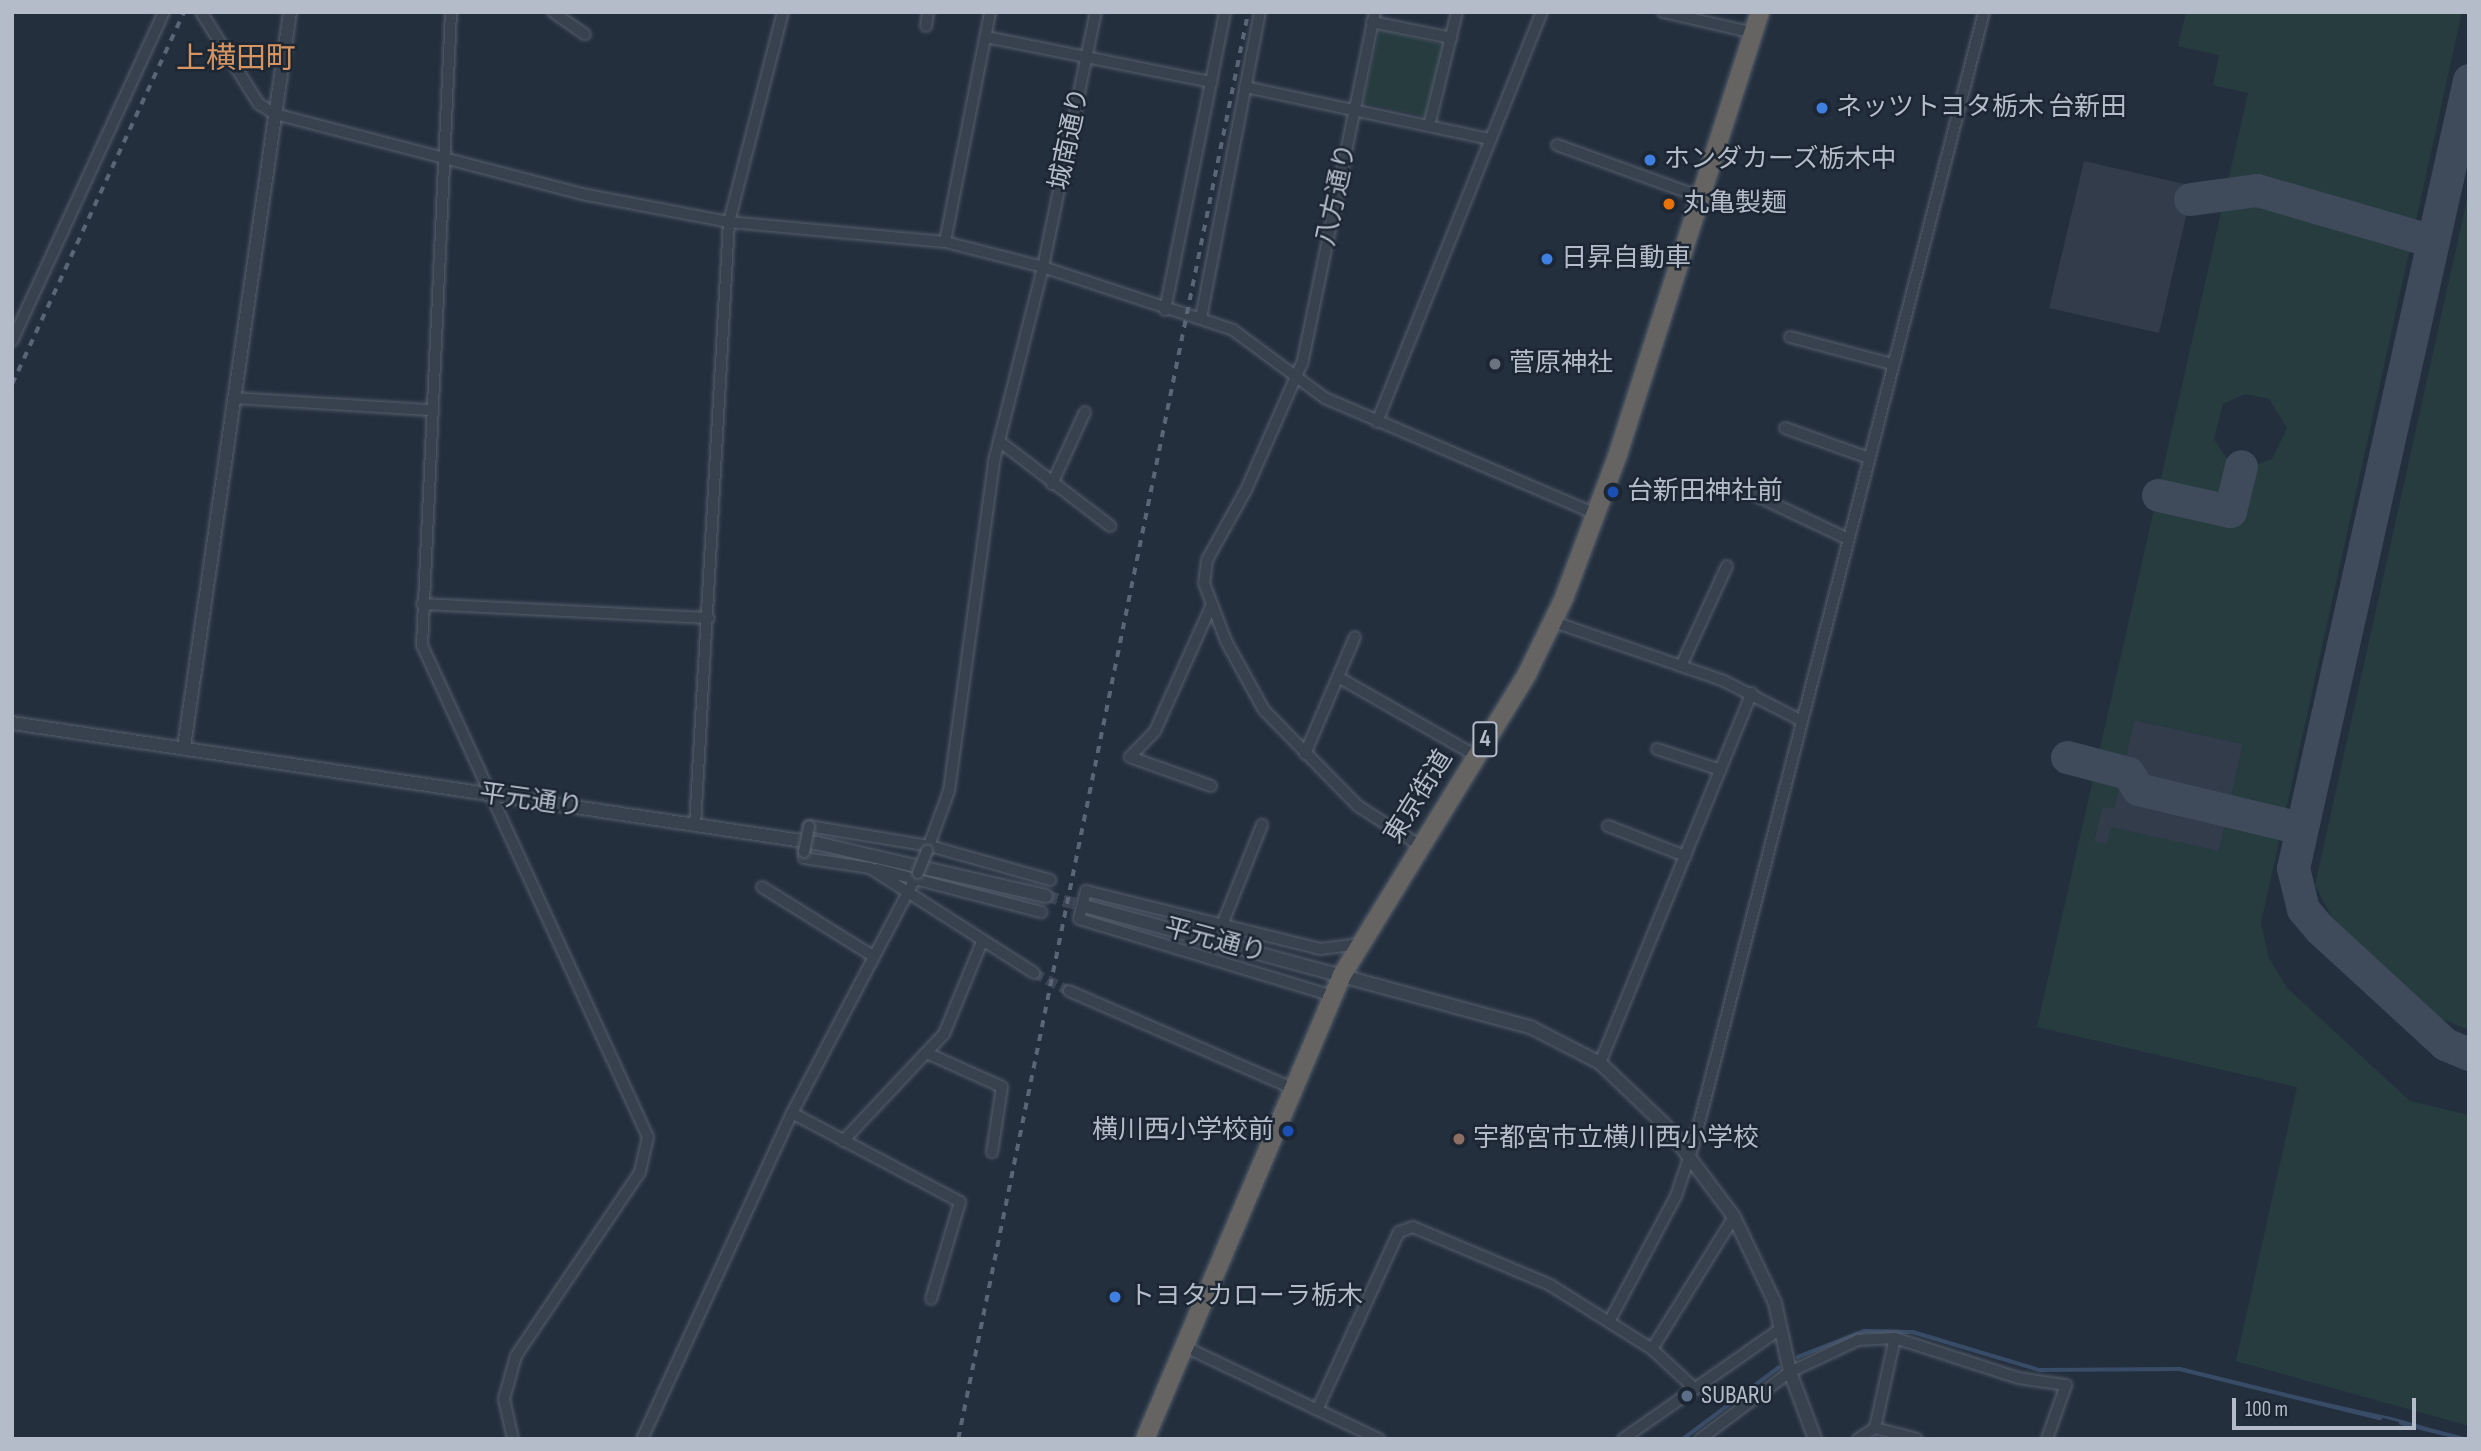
<!DOCTYPE html>
<meta charset="utf-8">
<style>
body{margin:0}
#map{position:relative;width:2481px;height:1451px;overflow:hidden;background:#242f3e;font-family:"Sofia Sans Condensed","Noto Sans JP",sans-serif}
div>[style]{position:absolute}
.airport>*{inset:0;background:#323c4b}
.green>*{inset:0;background:#263c3f}
.water>*{inset:0;background:#394c67}
.stream>*{height:3.5px;margin:-1.75px;padding:0 1.75px;transform-origin:1.75px;border-radius:1.75px;background:#394c67}
.taxiway>*{height:33px;margin:-16.5px;padding:0 16.5px;transform-origin:16.5px;border-radius:16.5px;background:#3f4a5a}
.minor-tunnel>*{height:10px;margin-top:-5px;transform-origin:0;background:repeating-linear-gradient(90deg,#3a4453 0 10px,transparent 0 15px)}
.tertiary-tunnel>*{height:12px;margin-top:-6px;transform-origin:0;background:repeating-linear-gradient(90deg,#3a4453 0 12px,transparent 0 18px)}
.roads{filter:drop-shadow(0 0 2px #565f6c) drop-shadow(0 0 2px #565f6c)}
.minor>*{height:10px;margin:-5px;padding:0 5px;transform-origin:5px;border-radius:5px;background:#38414e}
.tertiary>*{height:12px;margin:-6px;padding:0 6px;transform-origin:6px;border-radius:6px;background:#38414e}
.trunk>*{height:18px;margin:-9px;padding:0 9px;transform-origin:9px;border-radius:9px;background:#656462}
.rail>*{height:3.5px;margin-top:-1.75px;transform-origin:0;background:repeating-linear-gradient(90deg,#5a6575 0 7px,transparent 0 14px)}
.bridges{filter:drop-shadow(0 0 2px #565f6c) drop-shadow(0 0 2px #565f6c)}
.minor-bridge>*{height:10px;margin:-5px;padding:0 5px;transform-origin:5px;border-radius:5px;background:#38414e}
.dots>*{width:19px;height:19px;translate:-50% -50%;box-sizing:border-box;border:4px solid #1d2633;border-radius:50%}
span{translate:-50% -50%;white-space:nowrap;text-align:center;line-height:1.15;-webkit-text-stroke:5px #1d2633;paint-order:stroke}
.shield-label span{padding:2px 5px;background:#1d2633;border:2px solid;border-radius:5px;-webkit-text-stroke-width:0}
.shield-label{font-size:24px;color:#b4bcc9;font-weight:700}
.poi-label{font-size:26px;color:#b4bcc9}
.left{translate:0 -50%;text-align:left}
.right{translate:-100% -50%;text-align:right}
.street-label{font-size:26px;color:#b4bcc9}
.quarter-label{font-size:30px;color:#d59563}
.frame{position:absolute;inset:0;border:14px solid #b4bcc9;pointer-events:none}
.scale{position:absolute;left:2232px;top:1398px;width:184px;height:32px;box-sizing:border-box;border:4px solid #b4bcc9;border-top:0;padding-left:9px;font-size:21px;line-height:24px;white-space:nowrap;color:#b4bcc9;-webkit-text-stroke:5px #1d2633;paint-order:stroke}
</style>
<div id="map">
<div class="airport">
<i style="clip-path:polygon(2084px 161px,2193px 186px,2159px 333px,2049px 308px)"></i>
<i style="clip-path:polygon(2134px 720px,2243px 744px,2219px 852px,2112px 828px,2107px 845px,2094px 842px,2102px 806px,2114px 808px)"></i>
</div>
<div class="green">
<i style="clip-path:polygon(evenodd,2186px 12px,2462px 12px,2261px 923px,2269px 958px,2287px 988px,2410px 1101px,2469px 1115px,2469px 1426px,2236px 1361px,2297px 1087px,2037px 1027px,2248px 93px,2213px 85px,2219px 55px,2178px 46px,2186px 12px,2245px 394px,2269px 399px,2287px 428px,2272px 459px,2250px 467px,2227px 459px,2214px 439px,2223px 404px,2245px 394px,2186px 12px,2134px 720px,2243px 744px,2219px 851px,2111px 827px,2107px 844px,2094px 842px,2102px 807px,2114px 809px,2134px 720px)"></i>
<i style="clip-path:polygon(1380px 29px,1444px 45px,1427px 117px,1363px 103px)"></i>
<i style="clip-path:polygon(2469px 190px,2469px 1030px,2437px 1017px,2334px 921px,2315px 885px)"></i>
</div>
<div class="water">
<i style="clip-path:polygon(2296px 1396px,2395px 1418px,2469px 1439px,2466px 1439px)"></i>
</div>
<div class="stream">
<i style="left:1798px;top:1357px;width:71px;rotate:-21.5deg"></i>
<i style="left:1864px;top:1331px;width:49px;rotate:1.2deg"></i>
<i style="left:1913px;top:1332px;width:133px;rotate:16.7deg"></i>
<i style="left:2040px;top:1370px;width:140px;rotate:-0.4deg"></i>
<i style="left:2180px;top:1369px;width:206px;rotate:13.8deg"></i>
<i style="left:2401px;top:1423px;width:66px;rotate:14deg"></i>
<i style="left:1683px;top:1439px;width:119px;rotate:-36.8deg"></i>
</div>
<div class="taxiway">
<i style="left:2469px;top:80px;width:807px;rotate:102.59deg"></i>
<i style="left:2293px;top:868px;width:42px;rotate:76.3deg"></i>
<i style="left:2303px;top:909px;width:26px;rotate:50deg"></i>
<i style="left:2320px;top:929px;width:170px;rotate:42.6deg"></i>
<i style="left:2445px;top:1044px;width:26px;rotate:23deg"></i>
<i style="left:2190px;top:199px;width:68px;rotate:-7.7deg"></i>
<i style="left:2257px;top:190px;width:183px;rotate:16.2deg"></i>
<i style="left:2158px;top:495px;width:74px;rotate:12.5deg"></i>
<i style="left:2230px;top:511px;width:46px;rotate:-76.3deg"></i>
<i style="left:2067px;top:757px;width:63px;rotate:14.7deg"></i>
<i style="left:2128px;top:773px;width:19px;rotate:58deg"></i>
<i style="left:2138px;top:789px;width:168px;rotate:13.5deg"></i>
</div>
<div class="minor-tunnel">
<i style="left:1034px;top:973px;width:39px;rotate:27deg"></i>
</div>
<div class="tertiary-tunnel">
<i style="left:1046px;top:896px;width:43px;rotate:14.7deg"></i>
</div>
<div class="roads">
<div class="minor">
<i style="left:201px;top:12px;width:109px;rotate:57.8deg"></i>
<i style="left:259px;top:104px;width:19px;rotate:32deg"></i>
<i style="left:275px;top:114px;width:317px;rotate:14.6deg"></i>
<i style="left:582px;top:194px;width:150px;rotate:10.8deg"></i>
<i style="left:729px;top:222px;width:217px;rotate:5.3deg"></i>
<i style="left:945px;top:242px;width:101px;rotate:14.3deg"></i>
<i style="left:1043px;top:267px;width:200px;rotate:18.3deg"></i>
<i style="left:1233px;top:330px;width:114px;rotate:36.5deg"></i>
<i style="left:1325px;top:398px;width:295px;rotate:23.2deg"></i>
<i style="left:451px;top:12px;width:634px;rotate:92.62deg"></i>
<i style="left:422px;top:645px;width:541px;rotate:65.33deg"></i>
<i style="left:648px;top:1137px;width:36px;rotate:103deg"></i>
<i style="left:640px;top:1172px;width:222px;rotate:124deg"></i>
<i style="left:516px;top:1356px;width:45px;rotate:105.6deg"></i>
<i style="left:504px;top:1399px;width:41px;rotate:77.3deg"></i>
<i style="left:553px;top:12px;width:39px;rotate:35deg"></i>
<i style="left:1375px;top:12px;width:359px;rotate:101.7deg"></i>
<i style="left:1302px;top:363px;width:139px;rotate:113.8deg"></i>
<i style="left:1246px;top:490px;width:80px;rotate:119.1deg"></i>
<i style="left:1207px;top:560px;width:23px;rotate:97deg"></i>
<i style="left:1204px;top:583px;width:62px;rotate:69.2deg"></i>
<i style="left:1226px;top:641px;width:79px;rotate:61.2deg"></i>
<i style="left:1264px;top:710px;width:134px;rotate:45.6deg"></i>
<i style="left:1358px;top:806px;width:72px;rotate:32.6deg"></i>
<i style="left:1663px;top:12px;width:93px;rotate:13deg"></i>
<i style="left:1372px;top:22px;width:81px;rotate:11.4deg"></i>
<i style="left:926px;top:26px;width:14px;rotate:-82deg"></i>
<i style="left:986px;top:37px;width:230px;rotate:11.3deg"></i>
<i style="left:1245px;top:87px;width:250px;rotate:12deg"></i>
<i style="left:1429px;top:126px;width:117px;rotate:-76.2deg"></i>
<i style="left:1557px;top:145px;width:153px;rotate:19.9deg"></i>
<i style="left:945px;top:242px;width:234px;rotate:-78.9deg"></i>
<i style="left:1165px;top:310px;width:304px;rotate:-78.6deg"></i>
<i style="left:1201px;top:318px;width:312px;rotate:-79.1deg"></i>
<i style="left:1790px;top:337px;width:106px;rotate:14.8deg"></i>
<i style="left:12px;top:341px;width:362px;rotate:-65.2deg"></i>
<i style="left:234px;top:398px;width:198px;rotate:3.5deg"></i>
<i style="left:1377px;top:422px;width:442px;rotate:-68.1deg"></i>
<i style="left:1785px;top:428px;width:89px;rotate:19.7deg"></i>
<i style="left:999px;top:441px;width:140px;rotate:37.4deg"></i>
<i style="left:1052px;top:484px;width:79px;rotate:-65.4deg"></i>
<i style="left:1736px;top:486px;width:124px;rotate:25.3deg"></i>
<i style="left:422px;top:604px;width:287px;rotate:2.8deg"></i>
<i style="left:1554px;top:622px;width:180px;rotate:19.1deg"></i>
<i style="left:1724px;top:681px;width:88px;rotate:27.1deg"></i>
<i style="left:1681px;top:666px;width:110px;rotate:-65.3deg"></i>
<i style="left:1338px;top:677px;width:158px;rotate:29.7deg"></i>
<i style="left:1657px;top:749px;width:67px;rotate:18.2deg"></i>
<i style="left:1305px;top:754px;width:127px;rotate:-66.9deg"></i>
<i style="left:1211px;top:786px;width:86px;rotate:-160.3deg"></i>
<i style="left:1130px;top:757px;width:36px;rotate:-46deg"></i>
<i style="left:1155px;top:731px;width:139px;rotate:-65.8deg"></i>
<i style="left:695px;top:826px;width:605px;rotate:-86.78deg"></i>
<i style="left:729px;top:222px;width:217px;rotate:-75.6deg"></i>
<i style="left:809px;top:826px;width:123px;rotate:9.4deg"></i>
<i style="left:930px;top:846px;width:125px;rotate:15.8deg"></i>
<i style="left:1608px;top:826px;width:83px;rotate:21.3deg"></i>
<i style="left:927px;top:851px;width:64px;rotate:-69.9deg"></i>
<i style="left:949px;top:791px;width:333px;rotate:-82.2deg"></i>
<i style="left:994px;top:461px;width:200px;rotate:-75.8deg"></i>
<i style="left:1043px;top:267px;width:260px;rotate:-78.3deg"></i>
<i style="left:804px;top:852px;width:6px;rotate:90deg"></i>
<i style="left:804px;top:858px;width:67px;rotate:8.6deg"></i>
<i style="left:870px;top:868px;width:195px;rotate:32.6deg"></i>
<i style="left:877px;top:869px;width:170px;rotate:14.7deg"></i>
<i style="left:762px;top:887px;width:131px;rotate:31.9deg"></i>
<i style="left:1222px;top:925px;width:108px;rotate:-68.2deg"></i>
<i style="left:1069px;top:991px;width:243px;rotate:23.5deg"></i>
<i style="left:1333px;top:996px;width:265px;rotate:-163.1deg"></i>
<i style="left:1079px;top:919px;width:29px;rotate:-76deg"></i>
<i style="left:1086px;top:891px;width:241px;rotate:13.9deg"></i>
<i style="left:1320px;top:949px;width:40px;rotate:-7.1deg"></i>
<i style="left:929px;top:1054px;width:80px;rotate:24.3deg"></i>
<i style="left:1002px;top:1087px;width:66px;rotate:98.7deg"></i>
<i style="left:1600px;top:1063px;width:400px;rotate:-67.7deg"></i>
<i style="left:792px;top:1113px;width:190px;rotate:27.9deg"></i>
<i style="left:960px;top:1202px;width:101px;rotate:106.6deg"></i>
<i style="left:843px;top:1141px;width:147px;rotate:-46.7deg"></i>
<i style="left:944px;top:1034px;width:100px;rotate:-67.6deg"></i>
<i style="left:1609px;top:1322px;width:143px;rotate:-62deg"></i>
<i style="left:1676px;top:1196px;width:56px;rotate:-71.2deg"></i>
<i style="left:1694px;top:1143px;width:1168px;rotate:-75.62deg"></i>
<i style="left:1183px;top:1346px;width:217px;rotate:25.4deg"></i>
<i style="left:1652px;top:1349px;width:59px;rotate:42.9deg"></i>
<i style="left:1317px;top:1410px;width:196px;rotate:-65.3deg"></i>
<i style="left:1399px;top:1232px;width:15px;rotate:-20deg"></i>
<i style="left:1413px;top:1227px;width:149px;rotate:22.9deg"></i>
<i style="left:1550px;top:1285px;width:120px;rotate:32.1deg"></i>
<i style="left:1652px;top:1349px;width:155px;rotate:-58.2deg"></i>
<i style="left:1875px;top:1428px;width:92px;rotate:-77.5deg"></i>
<i style="left:642px;top:1439px;width:359px;rotate:-65.3deg"></i>
<i style="left:792px;top:1113px;width:271px;rotate:-62.3deg"></i>
<i style="left:1623px;top:1439px;width:192px;rotate:-35deg"></i>
<i style="left:1700px;top:1439px;width:112px;rotate:-36.7deg"></i>
<i style="left:1790px;top:1372px;width:75px;rotate:-25.2deg"></i>
<i style="left:1858px;top:1340px;width:37px;rotate:-3deg"></i>
<i style="left:1895px;top:1338px;width:129px;rotate:18deg"></i>
<i style="left:2018px;top:1378px;width:49px;rotate:8.3deg"></i>
<i style="left:2066px;top:1385px;width:57px;rotate:109.4deg"></i>
<i style="left:1858px;top:1439px;width:20px;rotate:-33deg"></i>
<i style="left:1875px;top:1428px;width:43px;rotate:14.7deg"></i>
</div>
<div class="tertiary">
<i style="left:12px;top:723px;width:813px;rotate:8.49deg"></i>
<i style="left:816px;top:843px;width:236px;rotate:13deg"></i>
<i style="left:184px;top:747px;width:743px;rotate:-81.79deg"></i>
<i style="left:1088px;top:907px;width:460px;rotate:15.2deg"></i>
<i style="left:1532px;top:1028px;width:76px;rotate:27.2deg"></i>
<i style="left:1600px;top:1063px;width:90px;rotate:43.6deg"></i>
<i style="left:1665px;top:1125px;width:115px;rotate:53.1deg"></i>
<i style="left:1734px;top:1217px;width:95px;rotate:64.5deg"></i>
<i style="left:1775px;top:1303px;width:71px;rotate:77.7deg"></i>
<i style="left:1790px;top:1372px;width:72px;rotate:69.5deg"></i>
</div>
<div class="trunk">
<i style="left:1145px;top:1439px;width:504px;rotate:-67deg"></i>
<i style="left:1342px;top:975px;width:353px;rotate:-58.4deg"></i>
<i style="left:1527px;top:674px;width:85px;rotate:-64deg"></i>
<i style="left:1564px;top:598px;width:154px;rotate:-69.4deg"></i>
<i style="left:1618px;top:454px;width:464px;rotate:-72.2deg"></i>
</div>
</div>
<div class="rail">
<i style="left:12px;top:384px;width:410px;rotate:-65.2deg"></i>
<i style="left:958px;top:1439px;width:1456px;rotate:-78.51deg"></i>
</div>
<div class="bridges">
<div class="minor-bridge">
<i style="left:804px;top:852px;width:26px;rotate:-79deg"></i>
<i style="left:918px;top:873px;width:24px;rotate:-68deg"></i>
</div>
</div>
<div class="dots">
<i style="left:1822px;top:108px;background:#3f7fe0"></i>
<i style="left:1650px;top:160px;background:#3f7fe0"></i>
<i style="left:1669px;top:204px;background:#e8710a"></i>
<i style="left:1547px;top:259px;background:#3f7fe0"></i>
<i style="left:1495px;top:364px;background:#6b7280"></i>
<i style="left:1613px;top:492px;background:#1a4fb4"></i>
<i style="left:1288px;top:1131px;background:#1a4fb4"></i>
<i style="left:1459px;top:1139px;background:#8d6e63"></i>
<i style="left:1115px;top:1297px;background:#3f7fe0"></i>
<i style="left:1687px;top:1396px;background:#5c6f8a"></i>
</div>
<div class="shield-label">
<span style="left:1485px;top:739px">4</span>
</div>
<div class="poi-label">
<span class="left" style="left:1836px;top:108px">ネッツトヨタ栃木 台新田</span>
<span class="left" style="left:1664px;top:160px">ホンダカーズ栃木中</span>
<span class="left" style="left:1683px;top:204px">丸亀製麺</span>
<span class="left" style="left:1561px;top:259px">日昇自動車</span>
<span class="left" style="left:1509px;top:364px">菅原神社</span>
<span class="left" style="left:1627px;top:492px">台新田神社前</span>
<span class="right" style="left:1274px;top:1131px">横川西小学校前</span>
<span class="left" style="left:1473px;top:1139px">宇都宮市立横川西小学校</span>
<span class="left" style="left:1129px;top:1297px">トヨタカローラ栃木</span>
<span class="left" style="left:1701px;top:1396px">SUBARU</span>
</div>
<div class="street-label">
<span style="left:1070px;top:139px;rotate:-78deg">城南通り</span>
<span style="left:1337px;top:195px;rotate:-78deg">八方通り</span>
<span style="left:1419px;top:797px;rotate:-58deg">東京街道</span>
<span style="left:531px;top:801px;rotate:8deg">平元通り</span>
<span style="left:1215px;top:941px;rotate:15deg">平元通り</span>
</div>
<div class="quarter-label">
<span style="left:236px;top:59px">上横田町</span>
</div>
<div class="frame"></div>
<div class="scale">100 m</div>
</div>
